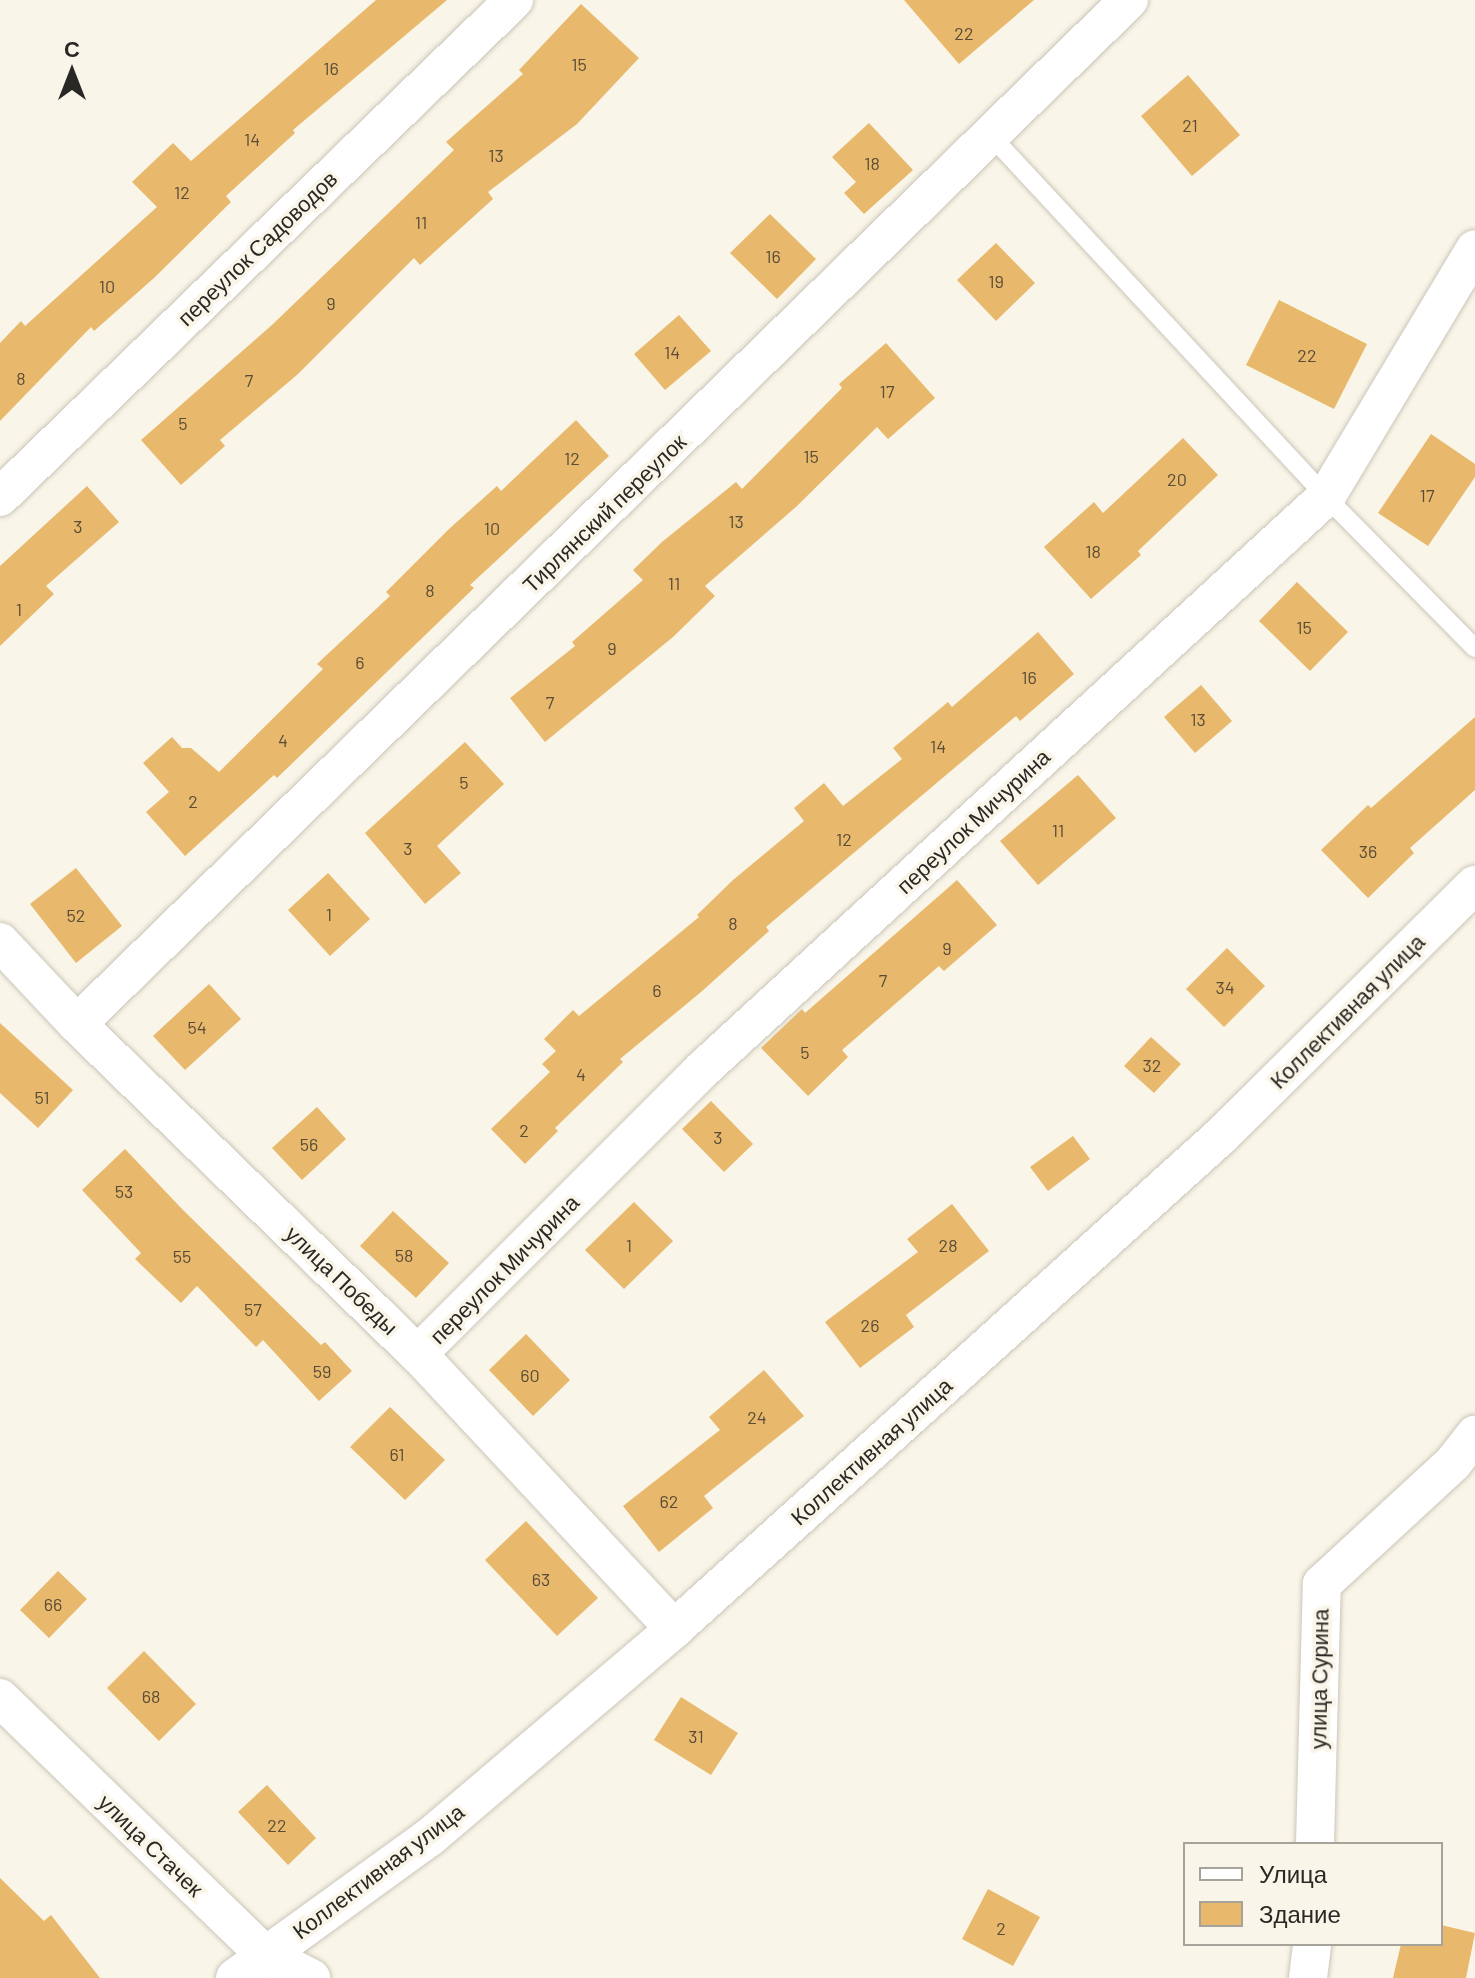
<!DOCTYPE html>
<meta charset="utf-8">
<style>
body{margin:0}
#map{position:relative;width:1475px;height:1978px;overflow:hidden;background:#f9f5e8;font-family:Barlow,sans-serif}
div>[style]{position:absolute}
.building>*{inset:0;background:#e8b96d}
.roads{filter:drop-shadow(0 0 2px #cbc6ba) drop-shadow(0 0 2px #cbc6ba)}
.service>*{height:18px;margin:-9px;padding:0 9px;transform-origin:9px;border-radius:9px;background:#fff}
.minor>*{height:38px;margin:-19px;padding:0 19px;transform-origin:19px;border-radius:19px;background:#fff}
span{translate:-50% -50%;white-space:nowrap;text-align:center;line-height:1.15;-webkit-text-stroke:7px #f9f5e8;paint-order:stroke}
.number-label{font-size:18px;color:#5a4c36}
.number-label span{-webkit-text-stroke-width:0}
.street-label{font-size:22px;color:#2a2824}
.legend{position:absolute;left:1183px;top:1842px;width:260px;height:104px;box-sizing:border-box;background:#f9f5e8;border:2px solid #a6a39a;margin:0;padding:10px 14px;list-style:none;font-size:24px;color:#2a2824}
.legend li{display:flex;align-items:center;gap:16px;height:40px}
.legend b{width:40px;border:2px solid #a6a39a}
.north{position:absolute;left:32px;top:32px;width:80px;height:80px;-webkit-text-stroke:6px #f9f5e8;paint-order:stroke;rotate:0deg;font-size:22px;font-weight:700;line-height:32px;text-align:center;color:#2a2824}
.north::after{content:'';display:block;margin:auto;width:28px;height:36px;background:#2a2824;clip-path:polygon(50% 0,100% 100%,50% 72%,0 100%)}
</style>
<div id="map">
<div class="building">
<i style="clip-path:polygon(376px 0,447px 0,293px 130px,295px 133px,226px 196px,231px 202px,154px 278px,94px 331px,91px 327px,0 421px,0 343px,21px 321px,25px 326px,157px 207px,132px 182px,173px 143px,191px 161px)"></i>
<i style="clip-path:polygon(904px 0,1034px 0,959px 64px)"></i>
<i style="clip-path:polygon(581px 4px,639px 58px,577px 124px,488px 192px,493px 199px,420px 265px,414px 258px,298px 374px,220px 440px,225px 446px,181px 485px,141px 440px,273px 324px,454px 150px,446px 142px,523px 74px,519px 70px)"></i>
<i style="clip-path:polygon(1188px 75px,1240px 135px,1192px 176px,1141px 116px)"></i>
<i style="clip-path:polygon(869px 123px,913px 170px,864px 214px,844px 193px,856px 182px,832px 157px)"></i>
<i style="clip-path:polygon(770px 214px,816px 259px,777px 299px,730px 253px)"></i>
<i style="clip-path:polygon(996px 243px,1035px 283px,996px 321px,957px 280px)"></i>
<i style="clip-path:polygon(1279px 300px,1367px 344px,1334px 409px,1246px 365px)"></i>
<i style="clip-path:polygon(679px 315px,711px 351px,665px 390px,634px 354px)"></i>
<i style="clip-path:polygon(886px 343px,935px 398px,888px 439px,877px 427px,797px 506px,705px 586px,715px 596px,673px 637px,545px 742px,510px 698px,575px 646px,572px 642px,643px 580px,633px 570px,662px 542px,736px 482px,742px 489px,842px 388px,839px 384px)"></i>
<i style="clip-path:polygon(576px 420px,609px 456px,470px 585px,474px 588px,277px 778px,274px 775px,185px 856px,146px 812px,169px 792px,143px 763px,172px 737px,182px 748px,191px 748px,219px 772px,323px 669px,317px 664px,390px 596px,386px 592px,449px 529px,497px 486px,501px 491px)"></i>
<i style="clip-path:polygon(1431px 434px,1475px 464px,1475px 477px,1428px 546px,1378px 513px)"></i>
<i style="clip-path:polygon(1183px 438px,1218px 475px,1138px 551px,1141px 555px,1091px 599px,1044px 547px,1094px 502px,1103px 513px)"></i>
<i style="clip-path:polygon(87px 486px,119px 522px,46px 586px,54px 594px,0 646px,0 566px)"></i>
<i style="clip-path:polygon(1297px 582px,1348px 632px,1310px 671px,1259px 621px)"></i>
<i style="clip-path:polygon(1038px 632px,1074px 674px,1020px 721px,1016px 716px,766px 927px,769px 931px,701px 992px,620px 1059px,623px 1062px,555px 1128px,558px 1131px,525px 1164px,491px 1129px,550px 1072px,542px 1064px,556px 1051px,544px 1039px,573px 1010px,579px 1016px,699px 917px,697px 915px,733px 880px,804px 821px,794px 808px,824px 783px,843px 806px,902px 759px,893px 748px,948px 702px,952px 707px)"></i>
<i style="clip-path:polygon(1201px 685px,1232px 721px,1195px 753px,1164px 717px)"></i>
<i style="clip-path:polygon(1475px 717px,1475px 790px,1410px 848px,1414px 853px,1368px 898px,1321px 850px,1368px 805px,1371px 808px)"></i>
<i style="clip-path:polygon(465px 742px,504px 784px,437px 846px,461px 873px,425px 904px,365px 833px)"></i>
<i style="clip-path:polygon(1078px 775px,1116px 818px,1038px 885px,1000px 841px)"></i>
<i style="clip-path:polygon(76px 868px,122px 926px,76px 963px,30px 904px)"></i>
<i style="clip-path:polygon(328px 873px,370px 919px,330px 956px,288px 910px)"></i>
<i style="clip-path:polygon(957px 880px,997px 925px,944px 971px,939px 966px,842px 1050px,848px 1057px,808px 1096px,761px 1048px,802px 1009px,805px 1013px)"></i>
<i style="clip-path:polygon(1227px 948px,1265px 986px,1224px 1027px,1186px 989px)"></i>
<i style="clip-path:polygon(209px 984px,241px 1019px,185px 1070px,153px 1036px)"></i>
<i style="clip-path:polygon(0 1023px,73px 1090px,38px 1128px,0 1093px)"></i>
<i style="clip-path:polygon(1151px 1037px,1181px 1064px,1154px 1093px,1124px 1066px)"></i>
<i style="clip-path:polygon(711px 1101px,753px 1144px,724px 1172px,682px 1129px)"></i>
<i style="clip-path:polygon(317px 1107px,346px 1139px,302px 1180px,272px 1148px)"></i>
<i style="clip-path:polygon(1073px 1136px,1090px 1159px,1048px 1191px,1030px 1167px)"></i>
<i style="clip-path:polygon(125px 1149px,183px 1210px,321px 1345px,325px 1342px,352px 1371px,319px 1401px,263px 1340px,256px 1347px,197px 1286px,181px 1303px,135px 1259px,141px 1253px,82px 1190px)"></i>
<i style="clip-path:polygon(634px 1202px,673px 1241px,624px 1289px,585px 1250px)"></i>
<i style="clip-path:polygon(952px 1204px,989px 1251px,906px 1315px,914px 1327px,860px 1368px,825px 1322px,918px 1252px,907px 1239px)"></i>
<i style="clip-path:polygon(393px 1211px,449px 1263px,416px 1298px,360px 1246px)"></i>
<i style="clip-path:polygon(526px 1334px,570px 1380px,533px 1416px,489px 1370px)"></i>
<i style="clip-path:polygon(764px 1370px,804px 1416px,704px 1496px,713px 1508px,659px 1552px,623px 1506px,720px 1430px,709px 1417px)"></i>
<i style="clip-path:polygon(390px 1407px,445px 1460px,405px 1500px,350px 1447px)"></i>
<i style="clip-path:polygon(526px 1521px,598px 1598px,557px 1636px,485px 1560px)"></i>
<i style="clip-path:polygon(58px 1571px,87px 1599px,49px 1638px,20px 1610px)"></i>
<i style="clip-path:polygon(144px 1651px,196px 1704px,159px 1741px,107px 1688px)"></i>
<i style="clip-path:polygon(681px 1697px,738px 1733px,711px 1775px,654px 1740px)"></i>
<i style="clip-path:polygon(267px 1785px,316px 1838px,288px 1865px,238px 1812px)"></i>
<i style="clip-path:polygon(0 1878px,44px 1921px,51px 1915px,100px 1978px,0 1978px)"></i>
<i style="clip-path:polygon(988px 1889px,1040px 1917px,1013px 1966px,962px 1939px)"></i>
<i style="clip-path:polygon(1441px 1925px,1475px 1933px,1466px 1978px,1393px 1978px,1401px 1944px,1441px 1944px)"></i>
</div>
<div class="roads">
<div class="service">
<i style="left:992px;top:137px;width:491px;rotate:47.1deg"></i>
<i style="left:1326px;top:497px;width:212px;rotate:45.4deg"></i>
</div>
<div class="minor">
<i style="left:0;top:497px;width:715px;rotate:-44.04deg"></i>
<i style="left:0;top:942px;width:112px;rotate:46.8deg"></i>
<i style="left:77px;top:1024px;width:475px;rotate:44.1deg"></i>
<i style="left:418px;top:1354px;width:376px;rotate:47deg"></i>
<i style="left:77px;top:1024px;width:1468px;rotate:-44.23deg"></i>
<i style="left:418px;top:1354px;width:403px;rotate:-45deg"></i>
<i style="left:703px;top:1069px;width:846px;rotate:-42.56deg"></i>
<i style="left:1326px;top:497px;width:289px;rotate:-59deg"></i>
<i style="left:0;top:1698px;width:368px;rotate:44.1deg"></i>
<i style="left:264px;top:1954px;width:53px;rotate:27.1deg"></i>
<i style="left:1315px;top:1844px;width:260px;rotate:-88.5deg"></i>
<i style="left:1322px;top:1584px;width:178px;rotate:-42.7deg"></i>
<i style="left:1453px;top:1463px;width:36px;rotate:-52deg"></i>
<i style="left:235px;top:1978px;width:241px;rotate:-35.9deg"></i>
<i style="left:430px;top:1837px;width:321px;rotate:-40.4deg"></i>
<i style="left:674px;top:1629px;width:736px;rotate:-42.03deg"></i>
<i style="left:1221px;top:1136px;width:357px;rotate:-44.7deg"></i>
<i style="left:1308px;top:1978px;width:34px;rotate:-83deg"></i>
</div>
</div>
<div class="number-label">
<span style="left:964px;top:33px">22</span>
<span style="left:579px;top:64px">15</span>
<span style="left:331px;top:68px">16</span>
<span style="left:1190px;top:125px">21</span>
<span style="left:252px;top:139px">14</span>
<span style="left:496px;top:155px">13</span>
<span style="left:872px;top:163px">18</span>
<span style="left:182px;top:192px">12</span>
<span style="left:421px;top:222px">11</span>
<span style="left:773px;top:256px">16</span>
<span style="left:996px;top:281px">19</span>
<span style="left:107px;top:286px">10</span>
<span style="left:331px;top:303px">9</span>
<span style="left:672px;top:352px">14</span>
<span style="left:1307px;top:355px">22</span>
<span style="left:21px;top:378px">8</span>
<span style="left:249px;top:380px">7</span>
<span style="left:887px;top:391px">17</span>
<span style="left:183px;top:423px">5</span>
<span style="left:811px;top:456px">15</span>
<span style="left:572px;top:458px">12</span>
<span style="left:1177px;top:479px">20</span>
<span style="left:1427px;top:495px">17</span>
<span style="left:736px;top:521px">13</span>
<span style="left:78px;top:526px">3</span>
<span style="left:492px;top:528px">10</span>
<span style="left:1093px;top:551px">18</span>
<span style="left:674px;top:583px">11</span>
<span style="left:430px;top:590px">8</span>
<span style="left:19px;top:609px">1</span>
<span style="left:1304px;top:627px">15</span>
<span style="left:612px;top:648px">9</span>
<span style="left:360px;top:662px">6</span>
<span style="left:1029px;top:677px">16</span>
<span style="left:550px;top:702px">7</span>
<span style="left:1198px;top:719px">13</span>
<span style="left:283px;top:740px">4</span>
<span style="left:938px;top:746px">14</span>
<span style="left:464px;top:782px">5</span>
<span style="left:193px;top:801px">2</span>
<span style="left:1058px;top:830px">11</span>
<span style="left:844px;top:839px">12</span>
<span style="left:408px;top:848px">3</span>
<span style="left:1368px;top:851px">36</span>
<span style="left:329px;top:914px">1</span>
<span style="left:76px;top:915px">52</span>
<span style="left:733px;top:923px">8</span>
<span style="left:947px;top:948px">9</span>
<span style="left:883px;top:980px">7</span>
<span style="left:1225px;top:987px">34</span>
<span style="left:657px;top:990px">6</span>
<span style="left:197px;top:1027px">54</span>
<span style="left:805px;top:1052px">5</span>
<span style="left:1152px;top:1065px">32</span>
<span style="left:581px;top:1074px">4</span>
<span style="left:42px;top:1097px">51</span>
<span style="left:524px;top:1130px">2</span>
<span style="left:718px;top:1137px">3</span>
<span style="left:309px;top:1144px">56</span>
<span style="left:124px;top:1191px">53</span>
<span style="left:629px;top:1245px">1</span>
<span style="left:948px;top:1245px">28</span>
<span style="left:404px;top:1255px">58</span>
<span style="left:182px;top:1256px">55</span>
<span style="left:253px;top:1309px">57</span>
<span style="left:870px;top:1325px">26</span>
<span style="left:322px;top:1371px">59</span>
<span style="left:530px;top:1375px">60</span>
<span style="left:757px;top:1417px">24</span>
<span style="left:397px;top:1454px">61</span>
<span style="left:669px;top:1501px">62</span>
<span style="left:541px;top:1579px">63</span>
<span style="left:53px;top:1604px">66</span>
<span style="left:151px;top:1696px">68</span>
<span style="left:696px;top:1736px">31</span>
<span style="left:277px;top:1825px">22</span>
<span style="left:1001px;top:1928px">2</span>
</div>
<div class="street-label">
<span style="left:257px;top:248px;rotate:-44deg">переулок Садоводов</span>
<span style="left:604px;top:513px;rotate:-44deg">Тирлянский переулок</span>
<span style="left:973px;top:821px;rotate:-43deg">переулок Мичурина</span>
<span style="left:1347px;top:1011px;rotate:-45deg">Коллективная улица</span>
<span style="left:504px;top:1269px;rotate:-45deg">переулок Мичурина</span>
<span style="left:342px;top:1280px;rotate:44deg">улица Победы</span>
<span style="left:871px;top:1451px;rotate:-42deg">Коллективная улица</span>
<span style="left:1319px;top:1679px;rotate:-89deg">улица Сурина</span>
<span style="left:151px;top:1845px;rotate:44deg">улица Стачек</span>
<span style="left:378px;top:1871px;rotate:-37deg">Коллективная улица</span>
</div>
<ul class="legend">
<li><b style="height:10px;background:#fff"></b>Улица</li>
<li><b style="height:22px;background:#e8b96d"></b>Здание</li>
</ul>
<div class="north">С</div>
</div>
